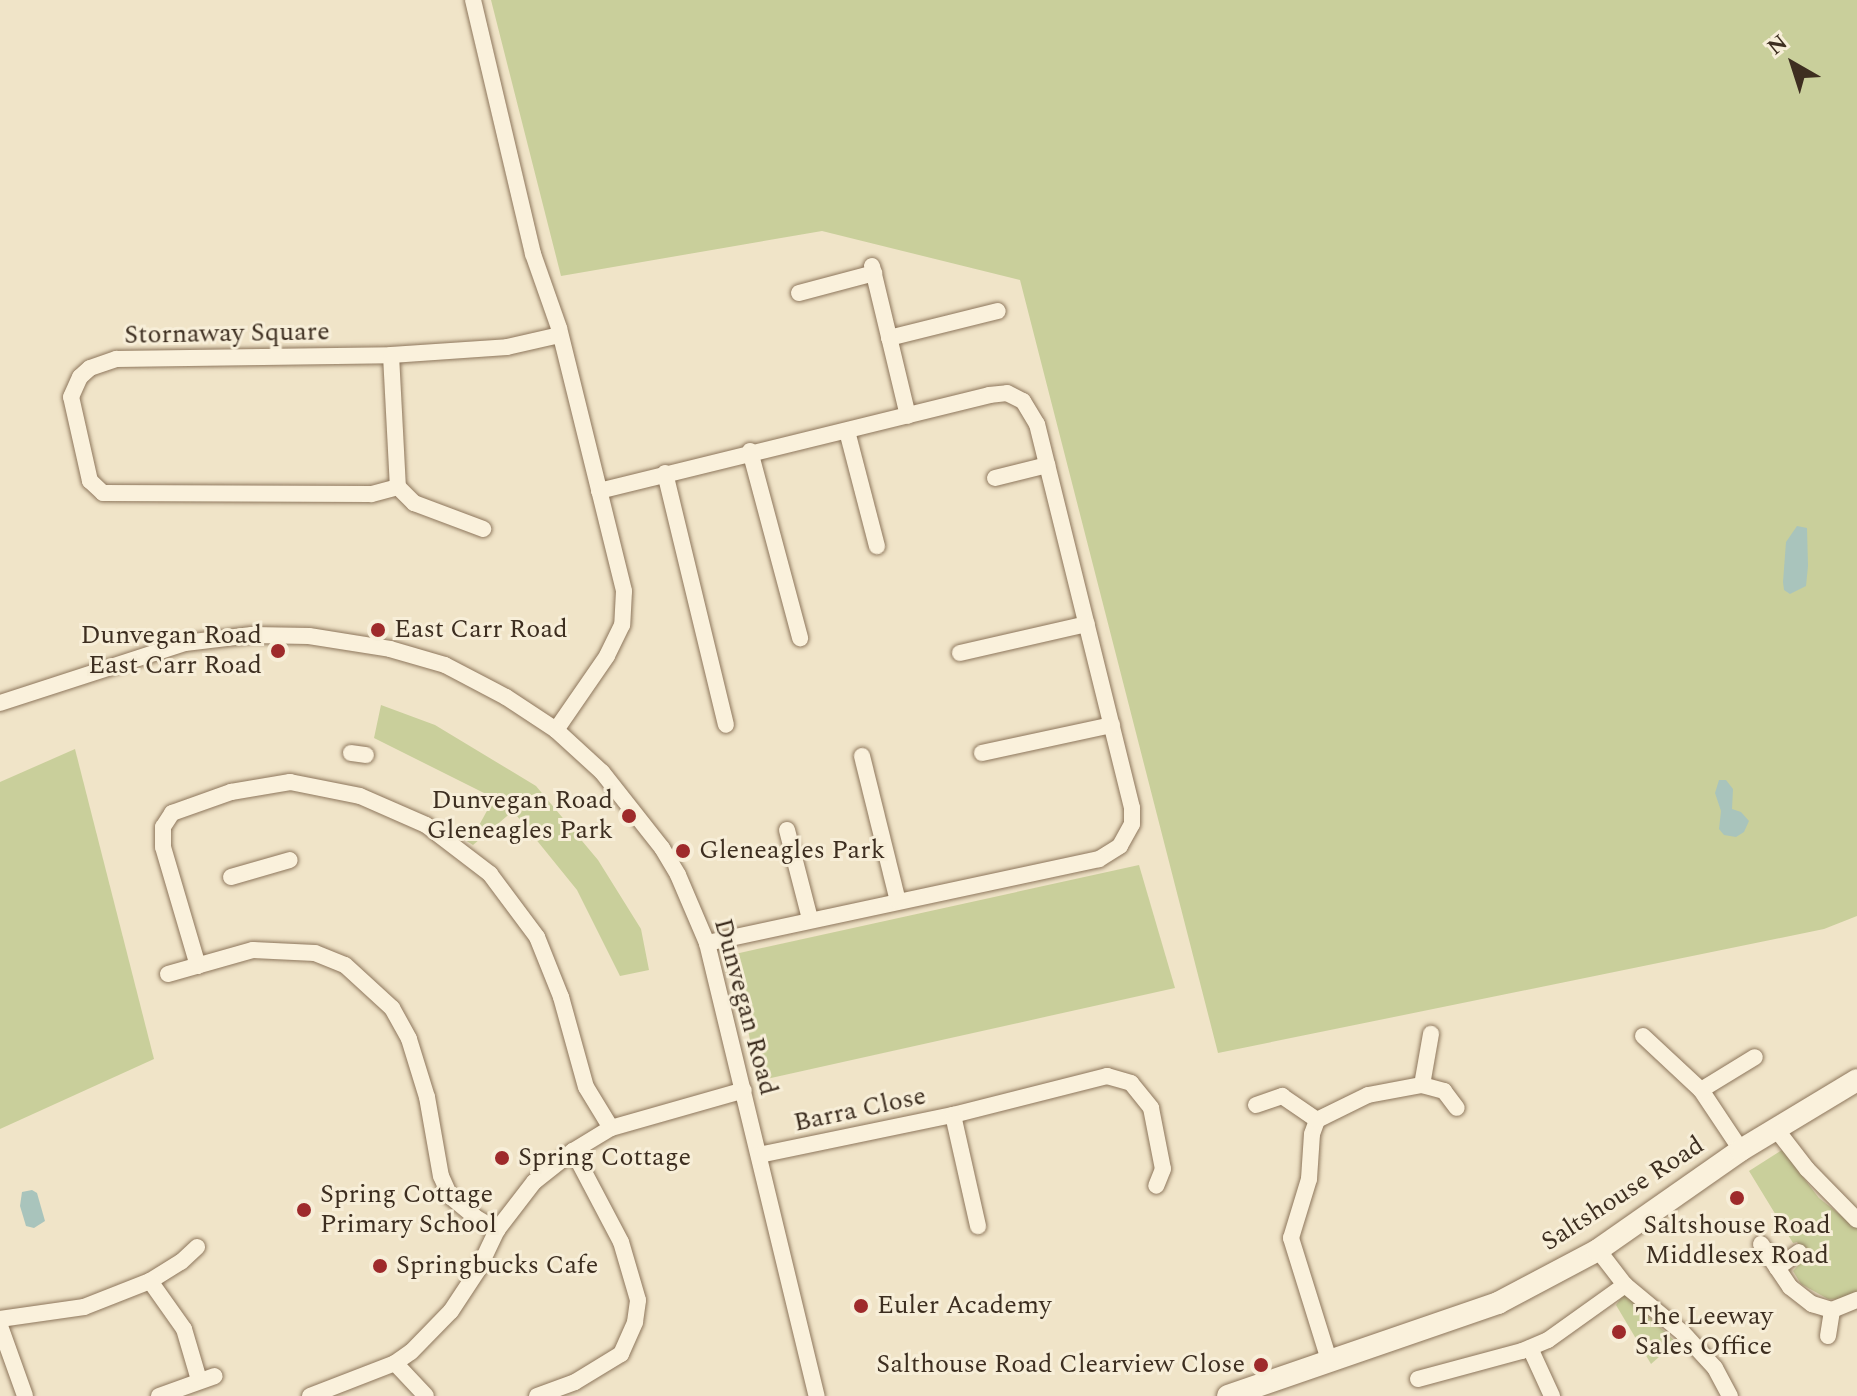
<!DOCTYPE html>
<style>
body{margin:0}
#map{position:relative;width:1857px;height:1396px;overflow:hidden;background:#f0e4c8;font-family:Spectral,serif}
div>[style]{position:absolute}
.green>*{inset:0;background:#c9cf9b}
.water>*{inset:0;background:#a9c4bc}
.roads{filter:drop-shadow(0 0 2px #8d765c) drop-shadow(0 0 2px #8d765c)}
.street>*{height:16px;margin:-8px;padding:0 8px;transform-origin:8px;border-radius:8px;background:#faf1dc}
.secondary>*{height:22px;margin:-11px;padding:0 11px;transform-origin:11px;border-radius:11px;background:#faf1dc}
.dots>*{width:22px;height:22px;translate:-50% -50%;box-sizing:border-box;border:4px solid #f7eed8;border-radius:50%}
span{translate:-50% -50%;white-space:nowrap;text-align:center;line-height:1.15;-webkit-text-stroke:6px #f7eed8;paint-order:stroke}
.street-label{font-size:26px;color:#3d2e20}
.poi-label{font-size:26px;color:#3d2e20}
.left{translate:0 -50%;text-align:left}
.right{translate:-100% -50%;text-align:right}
.north{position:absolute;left:1753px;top:24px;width:80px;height:80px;-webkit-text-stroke:6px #f7eed8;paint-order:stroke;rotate:321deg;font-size:22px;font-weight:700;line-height:32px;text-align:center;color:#3d2e20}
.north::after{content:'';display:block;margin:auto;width:28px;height:36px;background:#3d2e20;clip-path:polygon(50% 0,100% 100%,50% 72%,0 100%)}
</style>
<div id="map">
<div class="green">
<i style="clip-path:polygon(491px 0,1857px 0,1857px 916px,1824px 929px,1218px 1053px,1020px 280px,822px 231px,561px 276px)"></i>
<i style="clip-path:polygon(381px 705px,435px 725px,536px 786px,598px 860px,641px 929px,649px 970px,620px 976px,577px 890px,513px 811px,473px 845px,465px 840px,477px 829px,494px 798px,374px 738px)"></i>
<i style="clip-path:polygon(75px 749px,154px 1059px,0 1129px,0 782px)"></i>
<i style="clip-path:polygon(1139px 865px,1175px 988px,757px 1081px,735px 954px)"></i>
<i style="clip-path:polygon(1782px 1150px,1819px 1198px,1857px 1228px,1857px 1293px,1842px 1300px,1828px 1299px,1801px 1284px,1793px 1271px,1806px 1257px,1797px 1242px,1793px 1243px,1749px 1171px)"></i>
<i style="clip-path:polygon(1624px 1294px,1676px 1342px,1651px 1364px,1616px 1305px)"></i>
</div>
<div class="water">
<i style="clip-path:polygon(1797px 526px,1807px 528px,1808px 566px,1806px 586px,1790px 594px,1784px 590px,1783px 582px,1786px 542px)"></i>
<i style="clip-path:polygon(1719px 780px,1726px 780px,1733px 789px,1732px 809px,1741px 812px,1749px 821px,1744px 832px,1736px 837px,1724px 835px,1719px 829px,1721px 811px,1715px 793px)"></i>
<i style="clip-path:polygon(32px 1190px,37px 1193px,45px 1221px,34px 1228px,26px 1226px,20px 1206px,22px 1192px)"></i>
</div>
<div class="roads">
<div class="street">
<i style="left:473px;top:0;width:261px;rotate:76.7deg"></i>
<i style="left:533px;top:254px;width:78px;rotate:70.6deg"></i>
<i style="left:559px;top:328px;width:271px;rotate:76.1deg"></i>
<i style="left:624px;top:591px;width:34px;rotate:93deg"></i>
<i style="left:622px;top:625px;width:34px;rotate:116deg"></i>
<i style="left:607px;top:656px;width:90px;rotate:124.6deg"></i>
<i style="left:872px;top:266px;width:154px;rotate:76.5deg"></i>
<i style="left:799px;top:293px;width:78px;rotate:-14.9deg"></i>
<i style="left:889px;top:338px;width:112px;rotate:-13.9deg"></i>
<i style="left:391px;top:355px;width:132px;rotate:87deg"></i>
<i style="left:398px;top:487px;width:23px;rotate:45deg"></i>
<i style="left:414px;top:503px;width:74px;rotate:20.6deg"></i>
<i style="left:847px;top:431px;width:119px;rotate:75.4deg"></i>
<i style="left:750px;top:451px;width:194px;rotate:75deg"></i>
<i style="left:665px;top:473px;width:259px;rotate:76.4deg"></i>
<i style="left:995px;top:478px;width:54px;rotate:-14deg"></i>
<i style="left:398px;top:487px;width:28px;rotate:165deg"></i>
<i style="left:371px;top:494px;width:268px;rotate:-179.8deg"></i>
<i style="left:103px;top:493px;width:18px;rotate:-137deg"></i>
<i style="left:90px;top:481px;width:86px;rotate:-102.7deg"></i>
<i style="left:71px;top:397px;width:22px;rotate:-66deg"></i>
<i style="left:80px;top:377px;width:13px;rotate:-42deg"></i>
<i style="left:90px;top:368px;width:28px;rotate:-19deg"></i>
<i style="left:116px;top:359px;width:275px;rotate:-0.8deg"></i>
<i style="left:391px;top:355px;width:116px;rotate:-3.9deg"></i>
<i style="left:507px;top:347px;width:54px;rotate:-12.8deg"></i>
<i style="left:599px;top:491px;width:402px;rotate:-13.8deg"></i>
<i style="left:989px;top:395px;width:18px;rotate:-6deg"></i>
<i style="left:1007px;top:393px;width:18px;rotate:27deg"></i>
<i style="left:1023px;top:401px;width:27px;rotate:59deg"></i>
<i style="left:1037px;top:424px;width:396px;rotate:76.1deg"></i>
<i style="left:1132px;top:808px;width:16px;rotate:90deg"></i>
<i style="left:1132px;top:824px;width:25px;rotate:119deg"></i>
<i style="left:1120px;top:846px;width:25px;rotate:148deg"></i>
<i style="left:1099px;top:859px;width:401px;rotate:167.9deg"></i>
<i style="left:960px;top:653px;width:130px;rotate:-12.9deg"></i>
<i style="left:0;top:703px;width:194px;rotate:-18deg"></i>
<i style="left:185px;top:643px;width:67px;rotate:-6.8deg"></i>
<i style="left:252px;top:635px;width:57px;rotate:1deg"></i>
<i style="left:309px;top:636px;width:82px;rotate:9.1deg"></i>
<i style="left:390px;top:649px;width:57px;rotate:16.2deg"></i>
<i style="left:445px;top:665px;width:69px;rotate:27.7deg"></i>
<i style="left:506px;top:697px;width:60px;rotate:33.4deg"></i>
<i style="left:556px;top:730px;width:62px;rotate:42.4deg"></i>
<i style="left:602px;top:772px;width:97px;rotate:51.7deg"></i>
<i style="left:662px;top:848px;width:31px;rotate:59deg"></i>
<i style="left:678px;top:875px;width:74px;rotate:66.9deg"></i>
<i style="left:707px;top:943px;width:466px;rotate:76.4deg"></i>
<i style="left:351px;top:753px;width:15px;rotate:8deg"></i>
<i style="left:982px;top:753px;width:133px;rotate:-12.2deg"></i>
<i style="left:862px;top:756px;width:149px;rotate:76.1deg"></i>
<i style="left:787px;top:830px;width:92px;rotate:75.5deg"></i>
<i style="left:231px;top:877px;width:61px;rotate:-16.1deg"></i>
<i style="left:198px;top:966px;width:124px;rotate:-106.4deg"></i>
<i style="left:163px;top:847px;width:20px;rotate:-90deg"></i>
<i style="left:163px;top:827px;width:17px;rotate:-57deg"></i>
<i style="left:172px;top:813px;width:63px;rotate:-19.6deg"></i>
<i style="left:231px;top:792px;width:60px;rotate:-9.6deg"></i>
<i style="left:290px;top:782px;width:71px;rotate:11.3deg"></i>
<i style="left:360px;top:796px;width:72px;rotate:23.7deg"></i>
<i style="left:426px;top:825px;width:81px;rotate:37.4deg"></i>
<i style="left:490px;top:874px;width:79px;rotate:53.3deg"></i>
<i style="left:537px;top:937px;width:65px;rotate:68.2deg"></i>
<i style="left:561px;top:997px;width:93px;rotate:74.5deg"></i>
<i style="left:586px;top:1087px;width:48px;rotate:58.6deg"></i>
<i style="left:168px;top:974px;width:88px;rotate:-15.8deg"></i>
<i style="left:253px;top:950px;width:62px;rotate:2.8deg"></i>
<i style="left:315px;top:953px;width:32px;rotate:22deg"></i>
<i style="left:345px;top:965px;width:64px;rotate:42.5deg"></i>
<i style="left:392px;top:1008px;width:35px;rotate:61deg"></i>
<i style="left:409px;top:1039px;width:61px;rotate:72.8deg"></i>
<i style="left:427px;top:1097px;width:80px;rotate:80deg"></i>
<i style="left:441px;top:1176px;width:22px;rotate:66deg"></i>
<i style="left:450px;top:1196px;width:33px;rotate:40deg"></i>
<i style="left:475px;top:1217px;width:26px;rotate:31deg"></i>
<i style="left:1643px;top:1036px;width:79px;rotate:43deg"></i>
<i style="left:1701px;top:1090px;width:72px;rotate:56.3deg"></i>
<i style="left:1422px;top:1085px;width:52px;rotate:-80deg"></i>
<i style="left:1701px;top:1090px;width:63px;rotate:-31.4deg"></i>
<i style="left:1256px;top:1105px;width:28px;rotate:-19deg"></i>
<i style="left:1282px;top:1096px;width:42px;rotate:34.4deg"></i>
<i style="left:953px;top:1115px;width:159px;rotate:-14.2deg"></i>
<i style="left:1107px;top:1076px;width:25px;rotate:16deg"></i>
<i style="left:1131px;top:1083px;width:32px;rotate:51deg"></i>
<i style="left:1151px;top:1108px;width:62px;rotate:78.9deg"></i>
<i style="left:1163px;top:1169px;width:18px;rotate:112deg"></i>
<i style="left:1776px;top:1129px;width:51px;rotate:52.2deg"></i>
<i style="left:1807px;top:1169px;width:71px;rotate:45.6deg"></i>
<i style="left:759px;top:1155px;width:198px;rotate:-11.7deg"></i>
<i style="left:953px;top:1115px;width:114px;rotate:77.3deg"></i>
<i style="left:1761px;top:1244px;width:52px;rotate:56deg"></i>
<i style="left:1790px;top:1287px;width:28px;rotate:38deg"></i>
<i style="left:1812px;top:1304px;width:21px;rotate:17deg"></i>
<i style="left:1832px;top:1310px;width:27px;rotate:-22deg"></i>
<i style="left:1598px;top:1250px;width:44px;rotate:52.4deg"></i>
<i style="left:1625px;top:1285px;width:75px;rotate:39.6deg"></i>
<i style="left:1683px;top:1333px;width:47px;rotate:47.6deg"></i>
<i style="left:1715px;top:1368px;width:32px;rotate:62deg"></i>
<i style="left:1777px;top:1268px;width:27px;rotate:-36deg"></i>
<i style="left:150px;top:1281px;width:36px;rotate:-32deg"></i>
<i style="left:181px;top:1262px;width:22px;rotate:-43deg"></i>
<i style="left:0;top:1319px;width:85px;rotate:-8.1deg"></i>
<i style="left:84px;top:1307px;width:71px;rotate:-21.5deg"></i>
<i style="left:150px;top:1281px;width:59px;rotate:54.7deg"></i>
<i style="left:184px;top:1329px;width:53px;rotate:73.6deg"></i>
<i style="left:0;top:1326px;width:74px;rotate:70.3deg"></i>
<i style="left:1828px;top:1336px;width:26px;rotate:-81deg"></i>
<i style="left:1530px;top:1348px;width:53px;rotate:65.4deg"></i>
<i style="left:1329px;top:1360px;width:128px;rotate:-107.3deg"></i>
<i style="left:1291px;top:1238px;width:62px;rotate:-73deg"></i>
<i style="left:1309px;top:1179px;width:45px;rotate:-86.2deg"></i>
<i style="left:1312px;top:1134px;width:15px;rotate:-70deg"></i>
<i style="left:1317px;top:1120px;width:57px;rotate:-26.1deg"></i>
<i style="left:1368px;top:1095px;width:55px;rotate:-10.5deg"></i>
<i style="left:1422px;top:1085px;width:23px;rotate:15deg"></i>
<i style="left:1444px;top:1091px;width:21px;rotate:53deg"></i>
<i style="left:395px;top:1363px;width:45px;rotate:46.8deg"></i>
<i style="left:1418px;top:1379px;width:108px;rotate:-15.1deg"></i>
<i style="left:1522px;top:1351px;width:28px;rotate:-23deg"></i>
<i style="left:1548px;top:1340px;width:95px;rotate:-35.5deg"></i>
<i style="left:159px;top:1396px;width:59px;rotate:-19.7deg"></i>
<i style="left:310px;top:1396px;width:91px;rotate:-21.2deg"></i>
<i style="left:395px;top:1363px;width:19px;rotate:-35deg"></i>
<i style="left:411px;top:1352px;width:57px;rotate:-45.7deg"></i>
<i style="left:451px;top:1311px;width:49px;rotate:-56.6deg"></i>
<i style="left:478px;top:1270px;width:44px;rotate:-64.6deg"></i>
<i style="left:497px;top:1230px;width:61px;rotate:-52.4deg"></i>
<i style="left:534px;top:1182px;width:50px;rotate:-38.5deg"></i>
<i style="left:573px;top:1151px;width:44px;rotate:-31.2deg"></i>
<i style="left:611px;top:1128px;width:138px;rotate:-15.9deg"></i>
<i style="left:537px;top:1396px;width:40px;rotate:-20.2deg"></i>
<i style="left:575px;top:1382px;width:54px;rotate:-31.3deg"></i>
<i style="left:621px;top:1354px;width:35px;rotate:-66deg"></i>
<i style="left:635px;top:1322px;width:22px;rotate:-82deg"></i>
<i style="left:638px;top:1300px;width:60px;rotate:-106.3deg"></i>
<i style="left:621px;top:1242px;width:103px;rotate:-117.8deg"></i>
</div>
<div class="secondary">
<i style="left:1228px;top:1396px;width:286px;rotate:-19deg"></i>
<i style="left:1498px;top:1303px;width:113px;rotate:-27.9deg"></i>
<i style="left:1598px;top:1250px;width:174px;rotate:-35deg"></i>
<i style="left:1741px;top:1150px;width:135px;rotate:-31.1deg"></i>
</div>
</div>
<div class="dots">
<i style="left:378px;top:630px;background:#9e2a2b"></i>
<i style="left:278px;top:651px;background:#9e2a2b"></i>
<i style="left:629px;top:816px;background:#9e2a2b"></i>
<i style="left:683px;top:851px;background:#9e2a2b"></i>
<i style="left:502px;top:1158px;background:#9e2a2b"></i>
<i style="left:1737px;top:1198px;background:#9e2a2b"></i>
<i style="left:304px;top:1210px;background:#9e2a2b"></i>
<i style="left:380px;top:1266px;background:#9e2a2b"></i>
<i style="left:861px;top:1306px;background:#9e2a2b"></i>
<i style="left:1619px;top:1332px;background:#9e2a2b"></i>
<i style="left:1261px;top:1365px;background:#9e2a2b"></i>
</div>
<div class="street-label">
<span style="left:227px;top:334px;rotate:-1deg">Stornaway Square</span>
<span style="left:745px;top:1007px;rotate:75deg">Dunvegan Road</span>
<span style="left:860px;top:1110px;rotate:-12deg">Barra Close</span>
<span style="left:1623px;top:1194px;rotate:-33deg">Saltshouse Road</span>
</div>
<div class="poi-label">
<span class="left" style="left:394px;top:630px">East Carr Road</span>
<span class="right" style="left:262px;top:651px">Dunvegan Road<br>East Carr Road</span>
<span class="right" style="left:613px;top:816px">Dunvegan Road<br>Gleneagles Park</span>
<span class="left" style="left:699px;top:851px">Gleneagles Park</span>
<span class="left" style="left:518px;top:1158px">Spring Cottage</span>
<span class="left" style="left:320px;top:1210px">Spring Cottage<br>Primary School</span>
<span style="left:1737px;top:1241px">Saltshouse Road<br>Middlesex Road</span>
<span class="left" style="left:396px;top:1266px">Springbucks Cafe</span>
<span class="left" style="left:877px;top:1306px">Euler Academy</span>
<span class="left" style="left:1635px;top:1332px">The Leeway<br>Sales Office</span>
<span class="right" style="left:1245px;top:1365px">Salthouse Road Clearview Close</span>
</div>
<div class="north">N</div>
</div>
